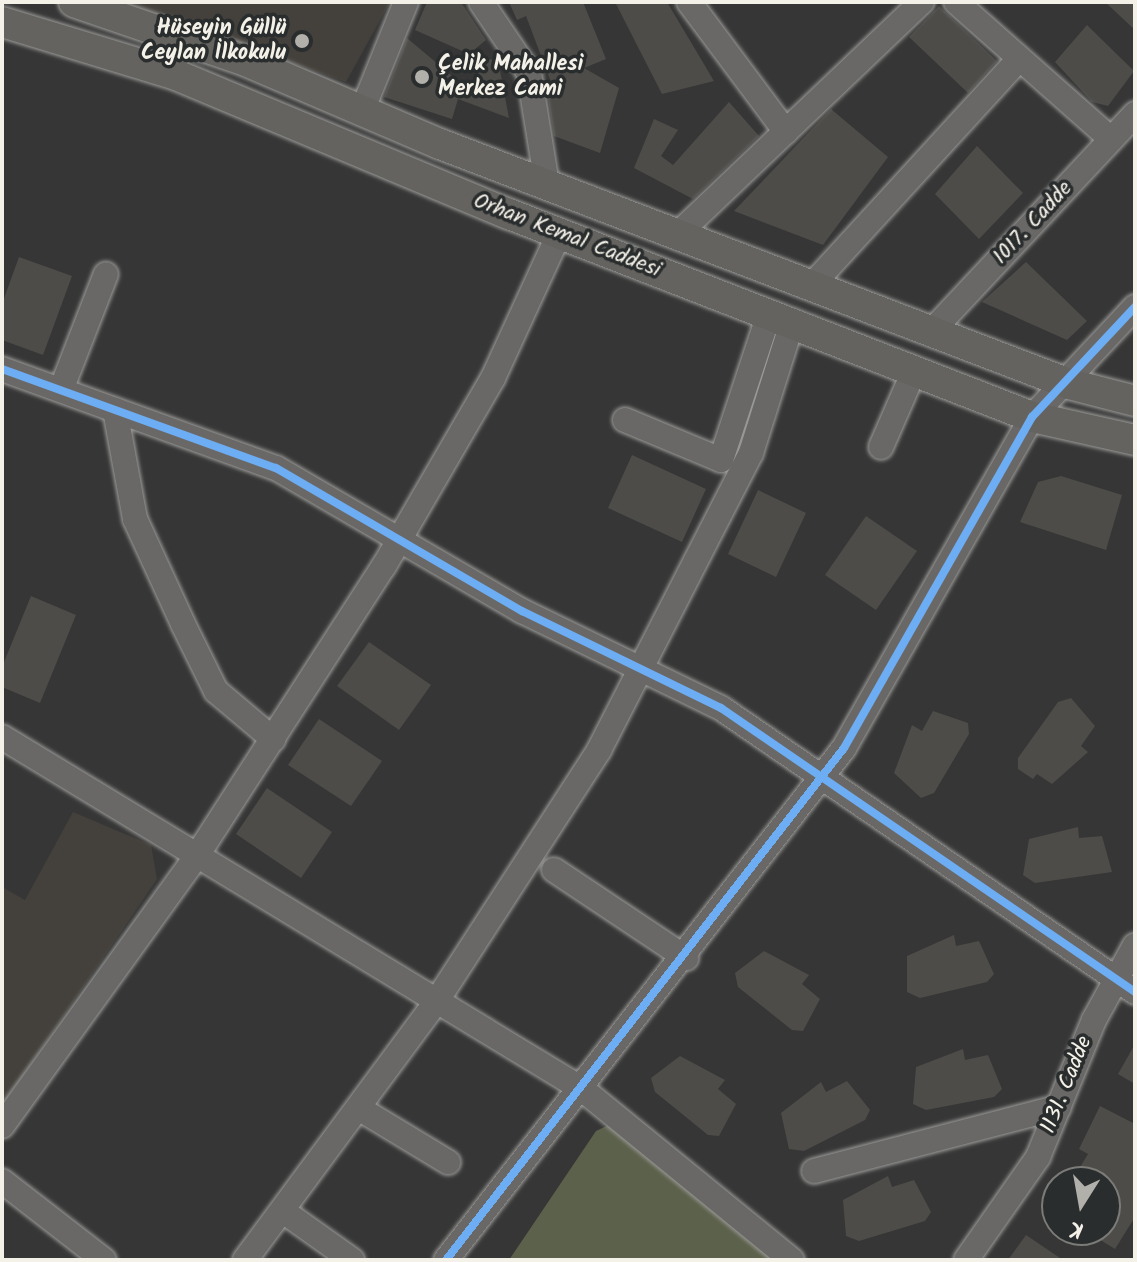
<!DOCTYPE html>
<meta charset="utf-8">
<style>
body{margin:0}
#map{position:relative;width:1137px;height:1262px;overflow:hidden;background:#363636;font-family:Kalam,sans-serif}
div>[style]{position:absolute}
.built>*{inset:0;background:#44413c}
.green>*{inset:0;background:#5c614b}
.building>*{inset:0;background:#4e4c49}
.roads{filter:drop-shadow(0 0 2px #9c9c9a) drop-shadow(0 0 2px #9c9c9a)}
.minor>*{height:24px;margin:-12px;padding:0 12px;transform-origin:12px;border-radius:12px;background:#696866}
.major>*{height:30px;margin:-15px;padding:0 15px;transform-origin:15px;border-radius:15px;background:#65635f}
.cycleway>*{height:8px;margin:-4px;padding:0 4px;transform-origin:4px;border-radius:4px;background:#6dadf4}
.dots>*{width:22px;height:22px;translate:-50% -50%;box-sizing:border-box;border:4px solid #2a2d2e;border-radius:50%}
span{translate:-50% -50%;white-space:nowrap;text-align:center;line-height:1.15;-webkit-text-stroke:7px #2a2d2e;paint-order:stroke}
.poi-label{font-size:22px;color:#f4f1e8;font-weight:700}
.right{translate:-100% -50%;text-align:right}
.left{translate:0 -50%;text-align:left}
.street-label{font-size:22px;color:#f4f1e8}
.frame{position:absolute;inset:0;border:4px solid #f4f1e8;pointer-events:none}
.north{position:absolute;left:1041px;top:1166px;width:80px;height:80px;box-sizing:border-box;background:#2a2d2e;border:2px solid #7b7b78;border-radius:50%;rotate:191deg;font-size:22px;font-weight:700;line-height:32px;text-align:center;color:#f4f1e8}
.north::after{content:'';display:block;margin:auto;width:28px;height:36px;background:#b2b0aa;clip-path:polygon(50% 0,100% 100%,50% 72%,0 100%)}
</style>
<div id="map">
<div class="built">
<i style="clip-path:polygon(121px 2px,390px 2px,346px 82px)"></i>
<i style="clip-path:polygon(73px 812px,151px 845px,157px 879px,2px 1106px,2px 887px,25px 900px)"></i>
</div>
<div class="green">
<i style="clip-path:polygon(613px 1123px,784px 1260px,509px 1260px,596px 1131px)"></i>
</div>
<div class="building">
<i style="clip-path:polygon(427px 2px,461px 2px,486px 40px,469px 54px,415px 30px)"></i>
<i style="clip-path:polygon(509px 2px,583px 2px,606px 59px,584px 68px,619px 88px,600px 153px,554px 136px,547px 91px,554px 90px,526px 16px,517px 20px)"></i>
<i style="clip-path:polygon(615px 2px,667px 2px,714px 81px,662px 94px)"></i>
<i style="clip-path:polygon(1105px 2px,1135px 2px,1135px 30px)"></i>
<i style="clip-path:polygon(939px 6px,997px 61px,968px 93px,909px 37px)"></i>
<i style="clip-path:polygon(1087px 25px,1134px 71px,1108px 106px,1092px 102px,1055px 62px)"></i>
<i style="clip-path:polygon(407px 38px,471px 92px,483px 59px,498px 60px,509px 118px,458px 99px,452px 119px,384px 97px)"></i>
<i style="clip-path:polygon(729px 102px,759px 136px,693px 199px,634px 168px,654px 119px,678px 130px,661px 156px,673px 165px)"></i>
<i style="clip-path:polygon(831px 109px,888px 157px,823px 245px,734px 211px)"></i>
<i style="clip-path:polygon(977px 146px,1023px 193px,979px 239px,935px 194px)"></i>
<i style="clip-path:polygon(19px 257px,72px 276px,43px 355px,2px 340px,2px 304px)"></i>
<i style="clip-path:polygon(1026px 262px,1087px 321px,1067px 340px,982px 302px)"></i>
<i style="clip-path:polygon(632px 455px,706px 489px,682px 542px,608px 508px)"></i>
<i style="clip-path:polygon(1061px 476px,1122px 495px,1106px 550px,1020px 522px,1038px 482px)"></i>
<i style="clip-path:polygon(758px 490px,806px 513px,776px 577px,728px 554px)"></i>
<i style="clip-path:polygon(866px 516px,917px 551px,876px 610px,825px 575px)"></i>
<i style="clip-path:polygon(31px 596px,76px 615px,40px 703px,2px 687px,2px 667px)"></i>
<i style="clip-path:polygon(369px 642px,431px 685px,399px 730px,337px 686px)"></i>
<i style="clip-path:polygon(1071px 698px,1095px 726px,1081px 746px,1088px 752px,1052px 784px,1037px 774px,1033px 779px,1018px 769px,1018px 758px,1058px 702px)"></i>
<i style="clip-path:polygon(933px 711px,968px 723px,969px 734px,934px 793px,921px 798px,894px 773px,912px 725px,922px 731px)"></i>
<i style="clip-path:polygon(319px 719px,382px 761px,351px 806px,288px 765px)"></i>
<i style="clip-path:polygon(267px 788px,332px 832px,301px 878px,236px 834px)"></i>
<i style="clip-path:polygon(1078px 827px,1079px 838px,1102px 836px,1112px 872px,1035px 883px,1023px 875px,1029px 839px)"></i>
<i style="clip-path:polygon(954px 935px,956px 946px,979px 941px,994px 974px,987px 982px,920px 998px,907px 992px,907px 956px)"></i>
<i style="clip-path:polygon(764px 951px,809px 975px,802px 984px,820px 999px,803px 1031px,792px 1030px,738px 987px,735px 973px)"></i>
<i style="clip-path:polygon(1135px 1044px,1135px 1084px,1118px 1074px)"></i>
<i style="clip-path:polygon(963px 1049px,965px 1060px,988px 1055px,1002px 1089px,994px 1097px,926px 1110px,913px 1104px,916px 1067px)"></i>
<i style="clip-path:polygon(680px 1056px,725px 1080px,718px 1089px,736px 1104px,719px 1136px,708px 1135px,655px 1092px,651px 1078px)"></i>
<i style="clip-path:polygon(847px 1081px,870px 1110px,865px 1120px,804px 1151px,789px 1149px,781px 1113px,821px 1082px,826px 1092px)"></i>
<i style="clip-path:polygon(1100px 1106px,1135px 1124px,1135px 1217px,1115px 1249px,1084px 1230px,1105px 1230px,1105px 1182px,1071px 1182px,1088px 1154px,1079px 1149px)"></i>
<i style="clip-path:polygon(888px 1176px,892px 1187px,914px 1180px,931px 1212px,925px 1221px,859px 1241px,846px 1236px,843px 1200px)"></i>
<i style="clip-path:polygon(1026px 1235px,1063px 1260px,1008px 1260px)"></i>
</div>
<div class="roads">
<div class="minor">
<i style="left:481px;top:2px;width:86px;rotate:55.9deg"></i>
<i style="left:529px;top:73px;width:112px;rotate:80.8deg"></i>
<i style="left:689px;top:2px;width:162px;rotate:53.3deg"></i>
<i style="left:956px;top:2px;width:207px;rotate:41.5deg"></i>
<i style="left:362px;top:111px;width:118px;rotate:-68deg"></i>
<i style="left:678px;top:234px;width:337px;rotate:-43.6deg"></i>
<i style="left:812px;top:285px;width:305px;rotate:-47.5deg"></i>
<i style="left:931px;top:332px;width:299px;rotate:-46.9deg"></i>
<i style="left:2px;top:369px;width:291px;rotate:19.9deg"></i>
<i style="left:276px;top:468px;width:285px;rotate:30.2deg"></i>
<i style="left:522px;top:611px;width:221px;rotate:26deg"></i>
<i style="left:721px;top:708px;width:502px;rotate:34.45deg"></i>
<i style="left:61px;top:390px;width:124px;rotate:-68.8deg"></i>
<i style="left:115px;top:410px;width:111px;rotate:79.6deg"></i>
<i style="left:135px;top:519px;width:115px;rotate:65.4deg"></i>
<i style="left:183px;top:624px;width:75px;rotate:63.8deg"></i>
<i style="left:216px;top:691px;width:75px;rotate:40.1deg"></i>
<i style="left:625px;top:420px;width:104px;rotate:22.6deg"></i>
<i style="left:721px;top:460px;width:154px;rotate:-71.8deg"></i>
<i style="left:881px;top:447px;width:83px;rotate:-66.5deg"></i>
<i style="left:2px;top:737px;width:678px;rotate:31.25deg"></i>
<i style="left:582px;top:1089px;width:271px;rotate:39.2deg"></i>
<i style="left:554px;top:870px;width:159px;rotate:33.7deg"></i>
<i style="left:360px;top:1109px;width:103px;rotate:31.1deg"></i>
<i style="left:2px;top:1126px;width:339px;rotate:-54.2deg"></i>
<i style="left:200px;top:851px;width:339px;rotate:-57.2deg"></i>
<i style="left:384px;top:566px;width:217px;rotate:-59.9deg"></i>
<i style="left:493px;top:378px;width:158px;rotate:-65.4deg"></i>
<i style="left:814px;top:1171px;width:253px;rotate:-14.6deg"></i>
<i style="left:2px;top:1181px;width:129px;rotate:37.8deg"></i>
<i style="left:283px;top:1211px;width:85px;rotate:35.4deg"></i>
<i style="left:245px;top:1260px;width:328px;rotate:-53.5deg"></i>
<i style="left:440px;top:996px;width:293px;rotate:-57.1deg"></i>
<i style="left:599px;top:750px;width:334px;rotate:-62.9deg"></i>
<i style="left:751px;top:453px;width:136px;rotate:-72.5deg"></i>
<i style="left:446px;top:1260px;width:648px;rotate:-52.14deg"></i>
<i style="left:844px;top:748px;width:381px;rotate:-60.4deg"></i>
<i style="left:1032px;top:417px;width:151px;rotate:-46.9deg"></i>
<i style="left:966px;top:1260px;width:126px;rotate:-55deg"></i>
<i style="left:1038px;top:1157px;width:148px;rotate:-67.8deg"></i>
<i style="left:1094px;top:1020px;width:85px;rotate:-61.3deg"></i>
</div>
<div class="major">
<i style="left:74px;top:2px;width:182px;rotate:18.9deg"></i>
<i style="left:246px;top:61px;width:211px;rotate:23.2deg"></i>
<i style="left:440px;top:144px;width:673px;rotate:20.88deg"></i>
<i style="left:1069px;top:384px;width:68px;rotate:14.4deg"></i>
<i style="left:2px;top:22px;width:182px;rotate:16.9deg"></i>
<i style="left:176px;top:75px;width:361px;rotate:22.7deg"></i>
<i style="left:509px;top:214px;width:561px;rotate:21.21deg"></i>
<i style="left:1032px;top:417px;width:106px;rotate:12.6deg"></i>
</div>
</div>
<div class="cycleway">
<i style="left:2px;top:369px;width:291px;rotate:19.9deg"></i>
<i style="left:276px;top:468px;width:285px;rotate:30.2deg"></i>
<i style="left:522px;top:611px;width:221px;rotate:26deg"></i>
<i style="left:721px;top:708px;width:502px;rotate:34.45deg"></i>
<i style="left:446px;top:1260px;width:648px;rotate:-52.14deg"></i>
<i style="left:844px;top:748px;width:381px;rotate:-60.4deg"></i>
<i style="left:1032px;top:417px;width:151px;rotate:-46.9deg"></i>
</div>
<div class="dots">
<i style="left:302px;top:41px;background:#b2b0aa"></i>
<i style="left:422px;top:77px;background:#b2b0aa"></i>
</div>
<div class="poi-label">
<span class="right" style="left:286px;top:41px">Hüseyin Güllü<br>Ceylan İlkokulu</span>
<span class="left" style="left:438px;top:77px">Çelik Mahallesi<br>Merkez Cami</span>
</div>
<div class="street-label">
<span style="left:1033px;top:223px;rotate:-47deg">1017. Cadde</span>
<span style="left:567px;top:236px;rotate:21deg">Orhan Kemal Caddesi</span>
<span style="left:1067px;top:1085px;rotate:-68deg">1131. Cadde</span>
</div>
<div class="frame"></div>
<div class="north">K</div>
</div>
